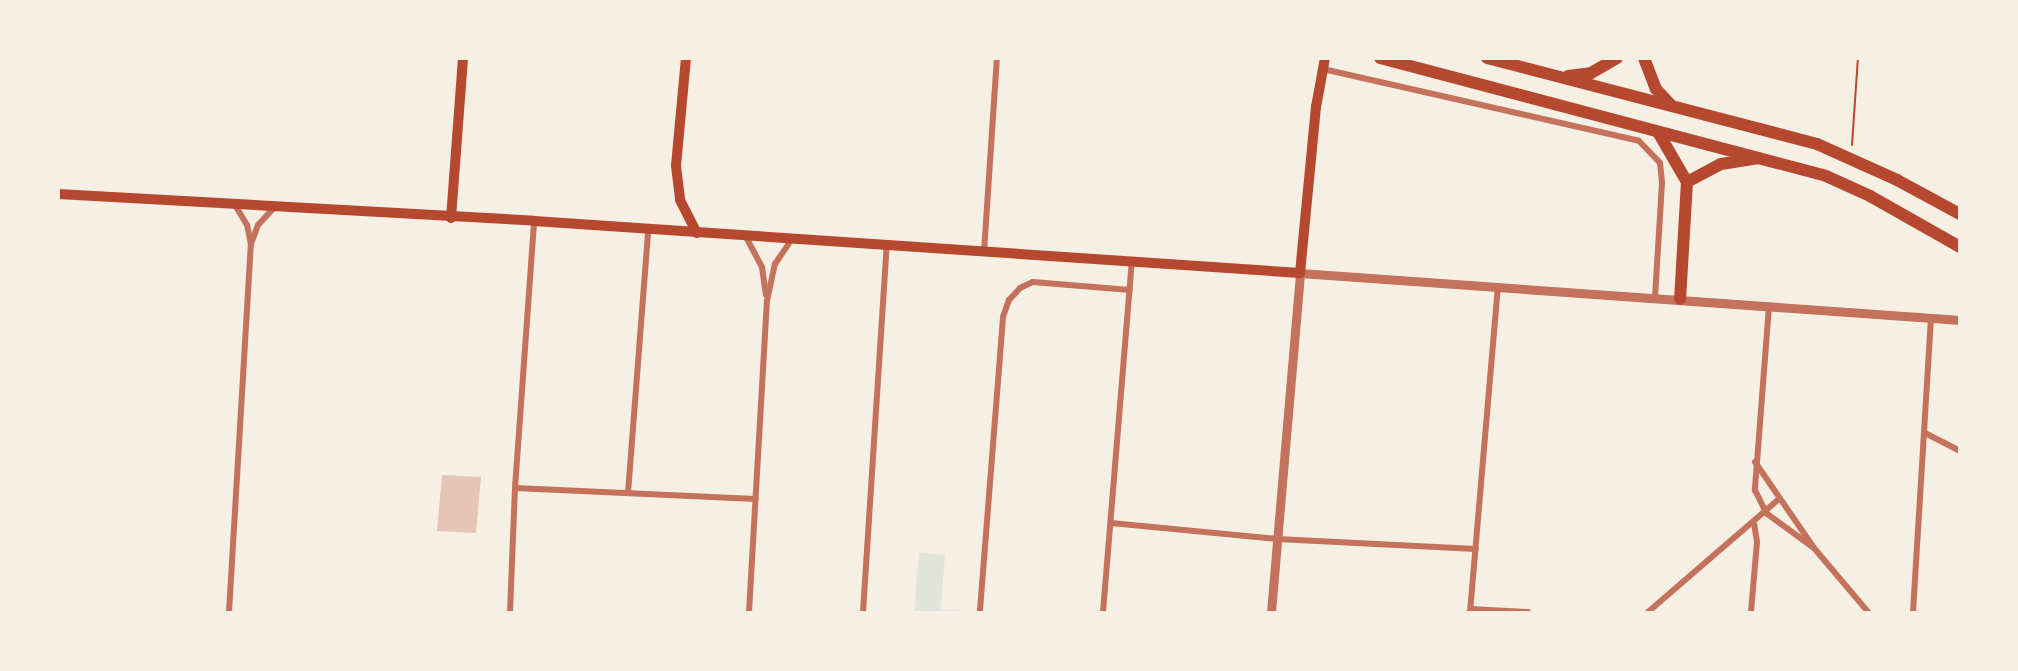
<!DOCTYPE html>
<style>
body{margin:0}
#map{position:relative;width:2018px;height:671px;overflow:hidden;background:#f6efe4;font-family:"Titillium Web",sans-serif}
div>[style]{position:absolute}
.green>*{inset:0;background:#e2e4dc}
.building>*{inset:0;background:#e6c5b7}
.path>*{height:2px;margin:-1px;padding:0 1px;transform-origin:1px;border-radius:1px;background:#b5482f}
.minor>*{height:6px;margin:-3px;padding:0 3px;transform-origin:3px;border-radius:3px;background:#c5725c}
.tertiary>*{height:9px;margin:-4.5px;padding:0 4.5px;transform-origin:4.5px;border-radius:4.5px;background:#c5725c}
.secondary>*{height:10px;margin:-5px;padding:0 5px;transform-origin:5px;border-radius:5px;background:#b5482f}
.trunk>*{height:12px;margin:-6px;padding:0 6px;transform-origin:6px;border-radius:6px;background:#b5482f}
span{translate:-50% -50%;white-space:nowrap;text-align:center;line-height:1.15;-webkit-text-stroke:6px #f6efe4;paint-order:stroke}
.frame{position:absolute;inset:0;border:60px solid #f6efe4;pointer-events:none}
</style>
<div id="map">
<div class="green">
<i style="clip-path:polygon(919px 552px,945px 555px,941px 609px,979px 612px,914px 612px)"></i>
</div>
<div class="building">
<i style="clip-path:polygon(442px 475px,481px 477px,476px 533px,437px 531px)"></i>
</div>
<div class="path">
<i style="left:1852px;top:145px;width:87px;rotate:-86.1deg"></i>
</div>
<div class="minor">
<i style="left:1323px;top:69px;width:324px;rotate:12.8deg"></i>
<i style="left:1639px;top:141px;width:30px;rotate:46deg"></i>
<i style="left:1660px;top:163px;width:20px;rotate:84deg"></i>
<i style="left:1662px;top:183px;width:115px;rotate:93.5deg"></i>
<i style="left:746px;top:237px;width:34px;rotate:62deg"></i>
<i style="left:762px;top:267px;width:28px;rotate:82deg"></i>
<i style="left:251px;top:244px;width:20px;rotate:-70deg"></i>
<i style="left:258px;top:225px;width:22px;rotate:-47deg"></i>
<i style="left:984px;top:252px;width:194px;rotate:-86.2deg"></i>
<i style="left:1769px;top:306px;width:185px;rotate:94.4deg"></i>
<i style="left:1755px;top:490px;width:25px;rotate:64deg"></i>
<i style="left:1766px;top:513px;width:59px;rotate:36.1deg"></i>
<i style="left:1925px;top:433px;width:39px;rotate:27deg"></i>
<i style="left:1755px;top:462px;width:104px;rotate:55.5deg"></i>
<i style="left:1814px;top:548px;width:84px;rotate:49.8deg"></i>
<i style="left:515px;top:488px;width:241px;rotate:2.6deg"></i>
<i style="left:628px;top:493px;width:263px;rotate:-85.6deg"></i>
<i style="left:1111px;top:523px;width:167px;rotate:5.5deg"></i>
<i style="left:1277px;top:539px;width:199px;rotate:2.9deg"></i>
<i style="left:1471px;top:609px;width:57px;rotate:3deg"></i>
<i style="left:980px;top:610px;width:294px;rotate:-85.5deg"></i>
<i style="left:1003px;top:317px;width:18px;rotate:-71deg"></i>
<i style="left:1009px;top:300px;width:16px;rotate:-47deg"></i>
<i style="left:1020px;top:288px;width:14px;rotate:-25deg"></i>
<i style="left:1033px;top:282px;width:97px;rotate:4.7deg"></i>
<i style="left:229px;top:612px;width:368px;rotate:-86.6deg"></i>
<i style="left:251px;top:245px;width:20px;rotate:-101deg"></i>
<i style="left:247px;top:225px;width:21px;rotate:-121deg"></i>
<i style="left:510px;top:612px;width:124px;rotate:-87.7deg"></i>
<i style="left:515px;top:488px;width:268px;rotate:-85.9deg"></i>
<i style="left:749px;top:612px;width:312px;rotate:-86.7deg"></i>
<i style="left:767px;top:301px;width:38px;rotate:-78deg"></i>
<i style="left:775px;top:264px;width:30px;rotate:-56deg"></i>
<i style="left:863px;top:612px;width:369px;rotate:-86.3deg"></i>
<i style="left:1103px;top:612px;width:352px;rotate:-85.3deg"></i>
<i style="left:1470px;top:612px;width:326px;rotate:-85.1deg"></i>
<i style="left:1648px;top:612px;width:173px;rotate:-40.8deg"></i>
<i style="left:1751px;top:612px;width:70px;rotate:-85.1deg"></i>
<i style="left:1757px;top:542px;width:18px;rotate:-99deg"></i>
<i style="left:1913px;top:612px;width:295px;rotate:-86.5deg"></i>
</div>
<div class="tertiary">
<i style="left:1271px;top:612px;width:340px;rotate:-85.1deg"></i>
<i style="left:1300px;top:273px;width:662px;rotate:4.07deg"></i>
</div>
<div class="secondary">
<i style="left:686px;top:58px;width:108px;rotate:95.3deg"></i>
<i style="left:676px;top:166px;width:34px;rotate:83deg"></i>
<i style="left:680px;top:200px;width:37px;rotate:63deg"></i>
<i style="left:58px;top:194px;width:477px;rotate:3.2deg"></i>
<i style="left:534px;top:221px;width:768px;rotate:3.88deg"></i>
<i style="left:1300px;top:273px;width:167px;rotate:-84.5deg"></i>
<i style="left:1316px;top:107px;width:50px;rotate:-79.6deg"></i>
<i style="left:451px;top:218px;width:160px;rotate:-85.7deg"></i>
</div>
<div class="trunk">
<i style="left:1380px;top:58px;width:461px;rotate:14.8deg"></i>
<i style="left:1826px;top:176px;width:48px;rotate:24.4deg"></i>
<i style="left:1870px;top:196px;width:103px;rotate:29.5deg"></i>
<i style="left:1487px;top:58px;width:341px;rotate:14.6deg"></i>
<i style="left:1817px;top:144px;width:88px;rotate:24.2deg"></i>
<i style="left:1897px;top:180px;width:72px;rotate:28.4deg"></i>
<i style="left:1644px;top:58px;width:33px;rotate:69deg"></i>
<i style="left:1656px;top:89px;width:21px;rotate:47deg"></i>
<i style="left:1568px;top:76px;width:23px;rotate:-7deg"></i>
<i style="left:1591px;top:73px;width:30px;rotate:-30deg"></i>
<i style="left:1658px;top:132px;width:58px;rotate:59.9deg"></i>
<i style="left:1687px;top:182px;width:117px;rotate:93.4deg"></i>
<i style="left:1687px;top:182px;width:38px;rotate:-28deg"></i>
<i style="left:1721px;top:164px;width:38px;rotate:-9deg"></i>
</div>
<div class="frame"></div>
</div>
